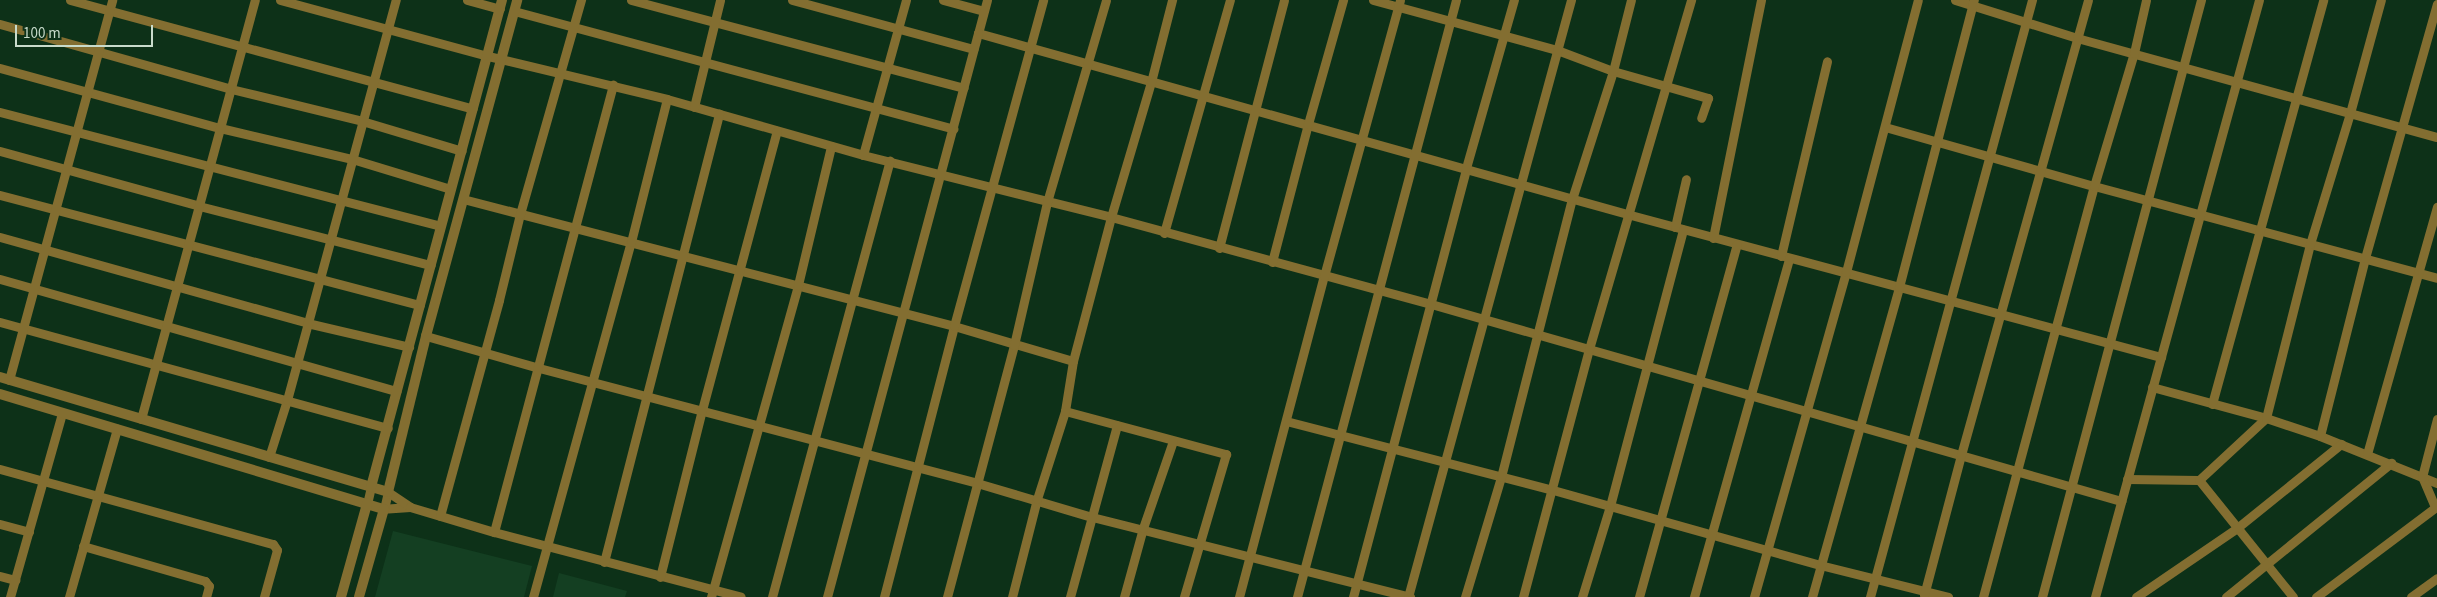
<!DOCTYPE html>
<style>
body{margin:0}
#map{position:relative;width:2437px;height:597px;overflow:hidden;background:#0d3118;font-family:"Source Sans 3",sans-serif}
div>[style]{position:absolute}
.built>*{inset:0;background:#143f22}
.minor>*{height:9px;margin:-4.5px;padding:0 4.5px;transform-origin:4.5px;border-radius:4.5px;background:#836e31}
.tertiary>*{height:10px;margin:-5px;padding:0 5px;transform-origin:5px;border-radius:5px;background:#836e31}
span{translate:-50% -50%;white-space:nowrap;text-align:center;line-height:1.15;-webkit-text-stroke:4.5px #0d3118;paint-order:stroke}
.scale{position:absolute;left:15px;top:25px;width:138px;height:22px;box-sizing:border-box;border:2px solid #c8dbcb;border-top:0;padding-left:6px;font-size:15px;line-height:18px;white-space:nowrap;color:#c8dbcb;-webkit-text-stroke:4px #0d3118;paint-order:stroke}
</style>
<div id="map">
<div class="built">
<i style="clip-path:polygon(393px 531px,532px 566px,524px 597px,375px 597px)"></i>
<i style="clip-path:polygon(559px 573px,627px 591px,625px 597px,553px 597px)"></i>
</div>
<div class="minor">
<i style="left:70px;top:0;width:417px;rotate:15.1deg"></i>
<i style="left:280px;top:0;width:215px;rotate:15.1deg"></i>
<i style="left:488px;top:56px;width:184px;rotate:13.5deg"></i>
<i style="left:667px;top:99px;width:204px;rotate:15.9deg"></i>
<i style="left:863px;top:155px;width:256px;rotate:14deg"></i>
<i style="left:1111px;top:217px;width:332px;rotate:15.2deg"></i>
<i style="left:1431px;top:304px;width:718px;rotate:15.93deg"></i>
<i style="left:467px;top:0;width:34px;rotate:15deg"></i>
<i style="left:631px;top:0;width:344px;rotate:14.8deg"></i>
<i style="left:792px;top:0;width:188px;rotate:15.1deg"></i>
<i style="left:943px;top:0;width:42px;rotate:15deg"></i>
<i style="left:987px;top:0;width:34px;rotate:105deg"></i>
<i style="left:978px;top:33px;width:674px;rotate:15.58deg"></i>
<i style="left:1627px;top:214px;width:553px;rotate:14.99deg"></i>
<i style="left:1373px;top:0;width:191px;rotate:15.2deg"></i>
<i style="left:1557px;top:50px;width:60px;rotate:20.6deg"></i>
<i style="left:1613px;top:71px;width:99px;rotate:15.9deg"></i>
<i style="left:1708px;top:98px;width:21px;rotate:109deg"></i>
<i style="left:1955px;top:0;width:128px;rotate:17.3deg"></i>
<i style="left:2077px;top:38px;width:373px;rotate:15.4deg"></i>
<i style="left:514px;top:11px;width:455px;rotate:15deg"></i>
<i style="left:0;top:24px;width:240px;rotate:15.7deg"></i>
<i style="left:231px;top:89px;width:135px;rotate:13.7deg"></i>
<i style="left:362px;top:121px;width:104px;rotate:16.7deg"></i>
<i style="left:0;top:68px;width:228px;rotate:15.3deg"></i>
<i style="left:220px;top:128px;width:136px;rotate:13.2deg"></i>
<i style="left:352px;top:159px;width:103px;rotate:16.9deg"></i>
<i style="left:694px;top:107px;width:110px;rotate:-76.3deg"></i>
<i style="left:0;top:112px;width:455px;rotate:14.5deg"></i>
<i style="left:1885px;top:127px;width:217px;rotate:15.8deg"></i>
<i style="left:2094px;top:186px;width:355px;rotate:15deg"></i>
<i style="left:0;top:151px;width:206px;rotate:15.4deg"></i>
<i style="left:199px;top:206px;width:239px;rotate:14.3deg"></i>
<i style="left:863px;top:155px;width:161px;rotate:-74.5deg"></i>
<i style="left:0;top:195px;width:434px;rotate:14.7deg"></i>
<i style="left:463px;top:199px;width:507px;rotate:14.5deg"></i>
<i style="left:954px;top:326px;width:124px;rotate:16.4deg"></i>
<i style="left:1675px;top:227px;width:49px;rotate:-77.1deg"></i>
<i style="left:1164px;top:233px;width:242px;rotate:-74.2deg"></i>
<i style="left:0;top:237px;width:319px;rotate:15.6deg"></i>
<i style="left:307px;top:323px;width:105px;rotate:13.2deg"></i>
<i style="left:1713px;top:238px;width:243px;rotate:-78.6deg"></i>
<i style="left:1219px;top:248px;width:256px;rotate:-75.3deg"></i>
<i style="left:1781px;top:256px;width:200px;rotate:-76.7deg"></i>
<i style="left:1272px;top:262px;width:143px;rotate:-75.4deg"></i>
<i style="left:1308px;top:124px;width:129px;rotate:-74.2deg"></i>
<i style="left:0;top:279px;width:412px;rotate:15.8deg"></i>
<i style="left:0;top:322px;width:402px;rotate:15.3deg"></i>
<i style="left:426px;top:336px;width:117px;rotate:15.8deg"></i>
<i style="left:539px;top:368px;width:453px;rotate:14.7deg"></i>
<i style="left:977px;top:483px;width:120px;rotate:16.5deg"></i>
<i style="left:1092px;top:517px;width:328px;rotate:14.1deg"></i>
<i style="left:9px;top:380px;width:394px;rotate:-74.8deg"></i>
<i style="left:2152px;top:387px;width:118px;rotate:15.2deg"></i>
<i style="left:2266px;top:418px;width:57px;rotate:18.4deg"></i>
<i style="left:2320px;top:436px;width:126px;rotate:21.9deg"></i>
<i style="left:2212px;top:404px;width:419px;rotate:-74.6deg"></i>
<i style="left:1065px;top:411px;width:167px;rotate:15deg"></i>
<i style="left:1226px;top:454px;width:149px;rotate:106.4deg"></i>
<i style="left:141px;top:419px;width:434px;rotate:-74.8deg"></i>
<i style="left:1286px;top:421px;width:276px;rotate:14.5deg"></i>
<i style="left:1553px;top:490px;width:277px;rotate:15.7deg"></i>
<i style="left:1820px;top:565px;width:132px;rotate:14deg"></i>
<i style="left:2320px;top:436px;width:184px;rotate:-75.8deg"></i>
<i style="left:2365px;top:258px;width:264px;rotate:-74.2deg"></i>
<i style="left:2367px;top:454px;width:257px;rotate:-74.2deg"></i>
<i style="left:269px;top:457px;width:60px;rotate:-72.5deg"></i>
<i style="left:287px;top:400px;width:415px;rotate:-74.8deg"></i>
<i style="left:0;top:469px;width:283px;rotate:15.4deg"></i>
<i style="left:273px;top:544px;width:7px;rotate:56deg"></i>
<i style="left:277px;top:550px;width:49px;rotate:105.5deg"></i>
<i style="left:2127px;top:479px;width:72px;rotate:0.8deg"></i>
<i style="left:2199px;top:480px;width:150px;rotate:51.2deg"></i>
<i style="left:2199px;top:480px;width:91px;rotate:-42.8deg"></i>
<i style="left:2266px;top:418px;width:179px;rotate:-75.8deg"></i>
<i style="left:2310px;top:244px;width:137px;rotate:-73deg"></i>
<i style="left:2350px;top:113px;width:117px;rotate:-74.7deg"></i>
<i style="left:367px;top:504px;width:17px;rotate:-77deg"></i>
<i style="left:410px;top:507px;width:26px;rotate:176deg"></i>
<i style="left:384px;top:509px;width:17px;rotate:-77deg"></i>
<i style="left:388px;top:492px;width:27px;rotate:34deg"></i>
<i style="left:410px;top:507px;width:88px;rotate:16.6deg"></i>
<i style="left:494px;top:532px;width:255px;rotate:14.7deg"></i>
<i style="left:2435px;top:507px;width:33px;rotate:-113deg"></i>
<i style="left:2422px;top:477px;width:60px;rotate:-75.5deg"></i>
<i style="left:440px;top:516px;width:224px;rotate:-74.7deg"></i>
<i style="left:499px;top:300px;width:89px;rotate:-76.3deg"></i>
<i style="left:520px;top:214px;width:223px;rotate:-74.1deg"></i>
<i style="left:0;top:524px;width:30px;rotate:15deg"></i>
<i style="left:494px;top:532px;width:463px;rotate:-75.1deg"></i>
<i style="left:83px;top:546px;width:127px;rotate:16deg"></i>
<i style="left:205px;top:581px;width:6px;rotate:51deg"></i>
<i style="left:209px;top:586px;width:11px;rotate:105deg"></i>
<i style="left:604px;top:562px;width:463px;rotate:-75.6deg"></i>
<i style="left:0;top:576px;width:16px;rotate:15deg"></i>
<i style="left:660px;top:577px;width:172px;rotate:-75.9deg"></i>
<i style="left:702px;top:410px;width:289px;rotate:-75deg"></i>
<i style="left:1924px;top:595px;width:145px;rotate:-75.2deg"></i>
<i style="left:1961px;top:455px;width:472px;rotate:-74.4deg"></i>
<i style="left:10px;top:597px;width:191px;rotate:-74.2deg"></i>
<i style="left:69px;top:597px;width:175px;rotate:-74.1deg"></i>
<i style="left:533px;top:597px;width:368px;rotate:-74.6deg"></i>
<i style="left:631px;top:242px;width:147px;rotate:-75.9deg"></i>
<i style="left:711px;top:597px;width:324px;rotate:-74.4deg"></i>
<i style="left:798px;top:285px;width:143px;rotate:-76.6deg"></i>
<i style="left:772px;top:597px;width:452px;rotate:-74.9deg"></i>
<i style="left:827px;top:597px;width:584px;rotate:-75.01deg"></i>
<i style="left:884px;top:597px;width:280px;rotate:-75.5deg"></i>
<i style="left:954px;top:326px;width:338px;rotate:-74.7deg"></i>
<i style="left:947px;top:597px;width:261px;rotate:-75.1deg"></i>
<i style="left:1014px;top:345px;width:147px;rotate:-77deg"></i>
<i style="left:1047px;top:202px;width:210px;rotate:-73.7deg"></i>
<i style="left:1012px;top:597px;width:101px;rotate:-75.7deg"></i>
<i style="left:1037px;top:499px;width:92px;rotate:-72.3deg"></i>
<i style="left:1065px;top:411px;width:51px;rotate:-80.9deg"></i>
<i style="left:1073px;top:361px;width:149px;rotate:-75.2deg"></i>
<i style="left:1111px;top:217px;width:141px;rotate:-73.5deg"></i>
<i style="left:1151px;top:82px;width:85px;rotate:-75.6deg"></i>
<i style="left:1070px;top:597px;width:178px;rotate:-74.7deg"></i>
<i style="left:1124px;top:597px;width:72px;rotate:-74.6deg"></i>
<i style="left:1143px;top:528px;width:92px;rotate:-71deg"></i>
<i style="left:1239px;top:597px;width:332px;rotate:-75.2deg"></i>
<i style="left:1324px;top:276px;width:286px;rotate:-74.6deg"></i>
<i style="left:1297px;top:597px;width:618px;rotate:-75.09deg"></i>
<i style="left:1353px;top:597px;width:444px;rotate:-75.2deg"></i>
<i style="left:1466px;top:168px;width:175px;rotate:-74.1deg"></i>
<i style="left:1408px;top:597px;width:619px;rotate:-74.73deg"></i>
<i style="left:1465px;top:597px;width:125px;rotate:-73.3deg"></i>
<i style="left:1501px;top:477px;width:287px;rotate:-75.7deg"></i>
<i style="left:1572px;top:199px;width:134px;rotate:-72.2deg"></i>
<i style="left:1613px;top:71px;width:73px;rotate:-75.8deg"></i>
<i style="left:1523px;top:597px;width:257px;rotate:-75.1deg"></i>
<i style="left:1589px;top:349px;width:364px;rotate:-73.7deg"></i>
<i style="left:1582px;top:597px;width:95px;rotate:-72.9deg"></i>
<i style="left:1610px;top:506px;width:286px;rotate:-75.2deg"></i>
<i style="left:1639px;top:597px;width:366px;rotate:-74.5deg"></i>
<i style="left:1694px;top:597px;width:352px;rotate:-74.3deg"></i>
<i style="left:1754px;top:597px;width:338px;rotate:-74.2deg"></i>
<i style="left:1846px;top:272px;width:281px;rotate:-75.2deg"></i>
<i style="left:1812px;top:597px;width:322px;rotate:-74.3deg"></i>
<i style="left:1899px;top:287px;width:297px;rotate:-75.4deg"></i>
<i style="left:1870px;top:597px;width:619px;rotate:-74.82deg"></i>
<i style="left:1983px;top:597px;width:426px;rotate:-74.9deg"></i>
<i style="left:2094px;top:186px;width:139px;rotate:-73.3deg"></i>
<i style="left:2134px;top:53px;width:54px;rotate:-77.2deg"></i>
<i style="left:2042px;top:597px;width:618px;rotate:-75.09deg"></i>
<i style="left:2095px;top:597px;width:619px;rotate:-74.64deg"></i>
<i style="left:2136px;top:597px;width:122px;rotate:-34.3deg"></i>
<i style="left:2237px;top:528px;width:134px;rotate:-38.9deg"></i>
<i style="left:2226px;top:597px;width:213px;rotate:-39.1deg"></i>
<i style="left:2316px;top:597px;width:151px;rotate:-36.9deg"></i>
<i style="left:2411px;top:597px;width:32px;rotate:-36deg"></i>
</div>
<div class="tertiary">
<i style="left:0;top:377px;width:405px;rotate:16.5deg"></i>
<i style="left:388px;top:492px;width:161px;rotate:-76.3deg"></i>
<i style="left:426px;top:336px;width:348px;rotate:-74.8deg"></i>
<i style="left:0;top:394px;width:401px;rotate:16.7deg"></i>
<i style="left:384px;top:509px;width:91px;rotate:105.9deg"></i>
<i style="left:371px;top:487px;width:504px;rotate:-74.94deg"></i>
<i style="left:341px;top:597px;width:97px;rotate:-74.4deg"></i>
</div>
<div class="scale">100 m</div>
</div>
